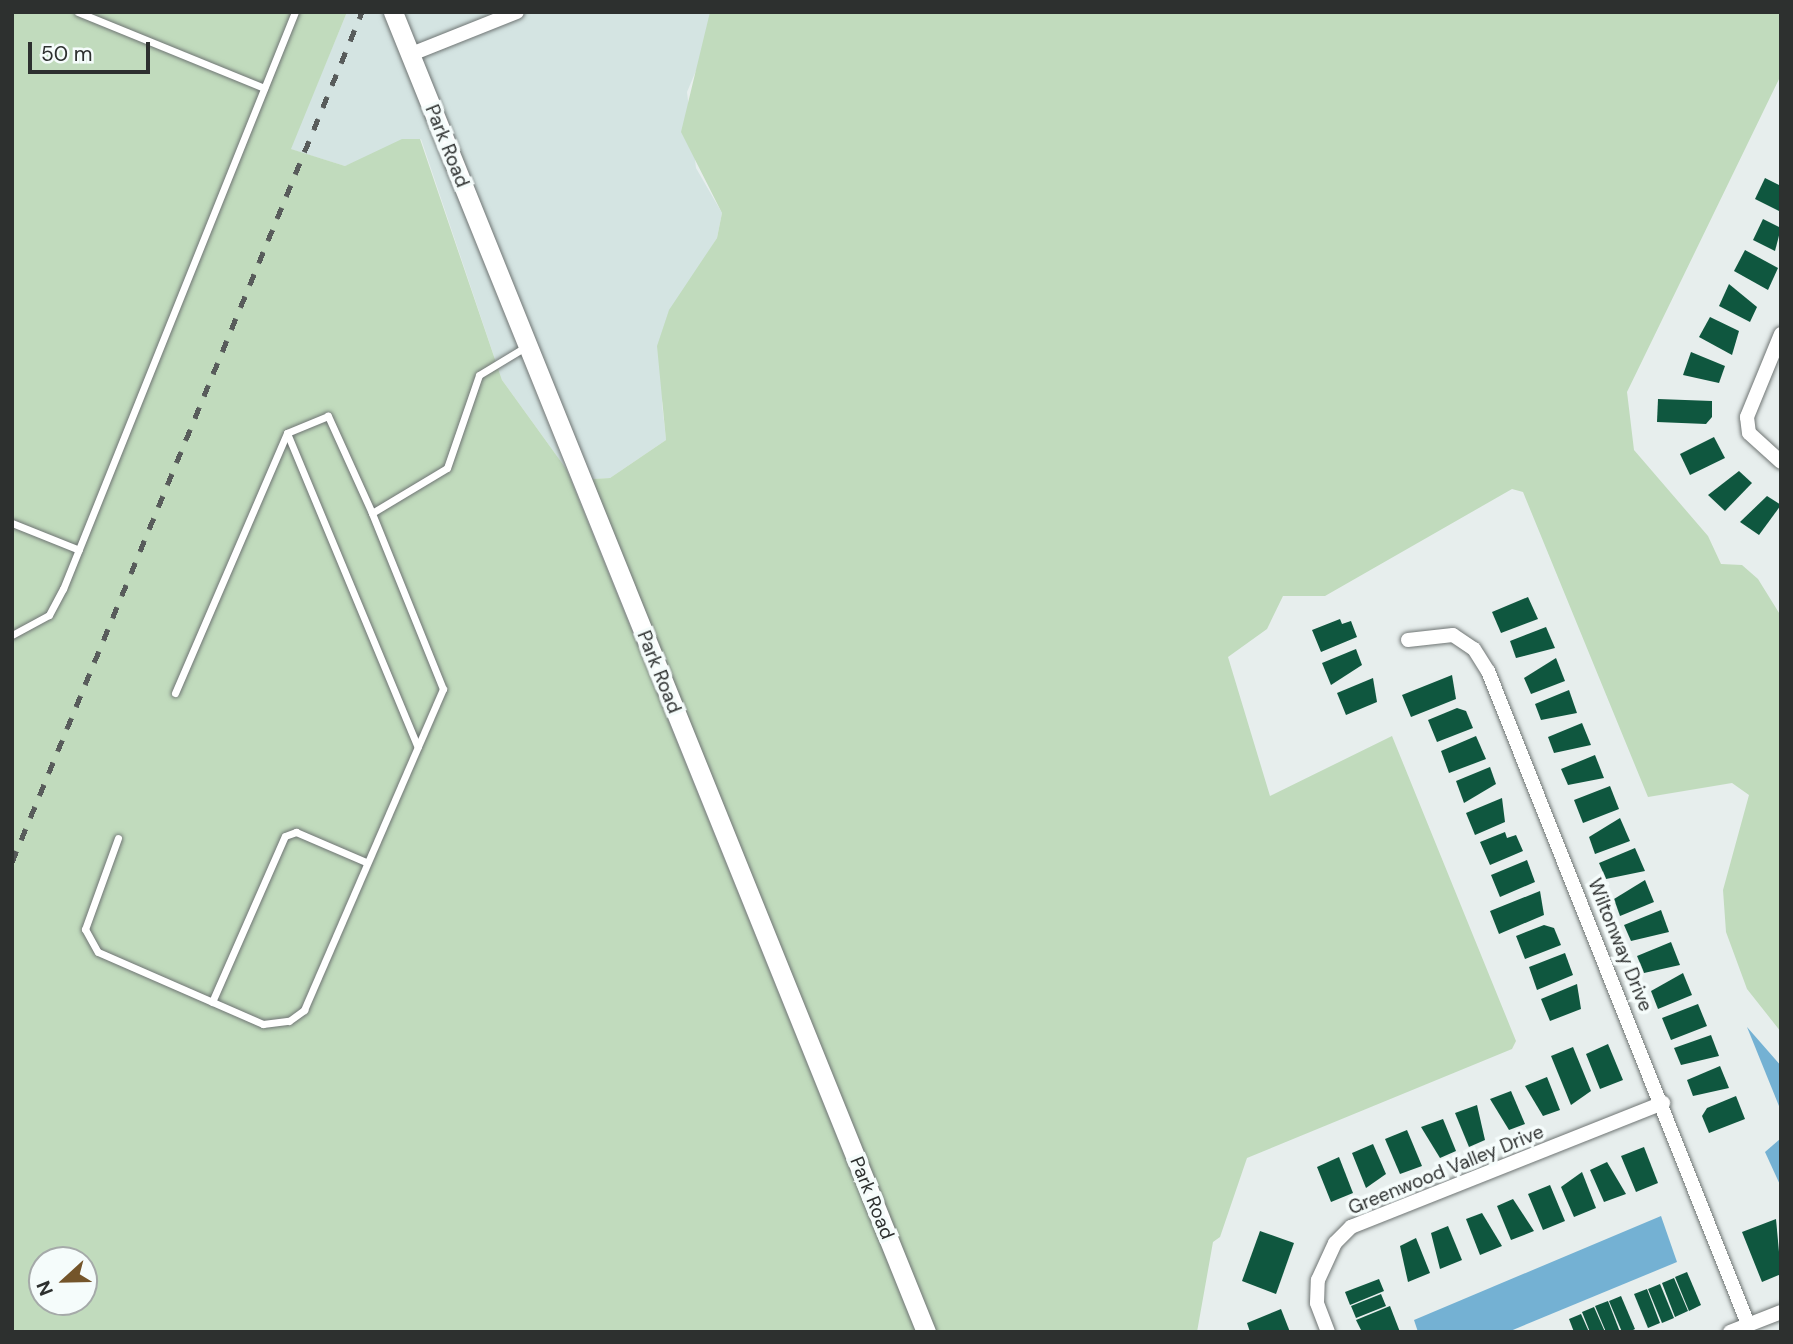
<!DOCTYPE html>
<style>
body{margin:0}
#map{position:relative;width:1793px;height:1344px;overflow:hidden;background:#e7eeed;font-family:"DM Sans",sans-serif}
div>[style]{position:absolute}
.built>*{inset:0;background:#d4e4e2}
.green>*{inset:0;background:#c1dbbd}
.water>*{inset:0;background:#74b1d3}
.building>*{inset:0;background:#0f573f}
.roads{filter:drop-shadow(0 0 2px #6f7574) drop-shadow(0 0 2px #6f7574)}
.lane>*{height:7px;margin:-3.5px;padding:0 3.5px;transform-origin:3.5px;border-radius:3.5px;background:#fff}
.street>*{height:14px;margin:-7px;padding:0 7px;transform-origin:7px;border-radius:7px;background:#fff}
.secondary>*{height:19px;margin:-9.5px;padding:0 9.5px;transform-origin:9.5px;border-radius:9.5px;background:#fff}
.rail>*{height:5px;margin-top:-2.5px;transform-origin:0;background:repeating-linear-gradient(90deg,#585c5b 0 12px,transparent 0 24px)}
span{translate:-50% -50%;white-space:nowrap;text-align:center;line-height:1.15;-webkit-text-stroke:7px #f5fcfb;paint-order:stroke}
.street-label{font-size:19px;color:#2d302f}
.frame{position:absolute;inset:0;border:14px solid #2d302f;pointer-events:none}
.north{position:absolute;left:28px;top:1246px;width:70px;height:70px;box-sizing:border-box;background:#f5fcfb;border:2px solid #a5aaa9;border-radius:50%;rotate:248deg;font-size:19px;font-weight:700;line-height:28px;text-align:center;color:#2d302f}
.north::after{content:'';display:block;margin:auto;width:24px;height:32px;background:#74552a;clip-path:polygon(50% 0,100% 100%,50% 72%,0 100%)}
.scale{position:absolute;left:28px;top:42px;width:122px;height:32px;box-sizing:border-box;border:4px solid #2d302f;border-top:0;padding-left:9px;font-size:21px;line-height:24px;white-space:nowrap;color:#2d302f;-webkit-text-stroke:5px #f5fcfb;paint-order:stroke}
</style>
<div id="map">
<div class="built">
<i style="clip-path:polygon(347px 12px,383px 12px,567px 470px,502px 380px,421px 139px,345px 166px,290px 149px)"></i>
<i style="clip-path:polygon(403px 12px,710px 12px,706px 47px,687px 92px,696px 168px,722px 213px,717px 238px,695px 274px,662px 403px,666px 440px,610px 478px,592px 479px)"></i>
</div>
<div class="green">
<i style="clip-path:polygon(evenodd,12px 12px,347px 12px,291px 149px,345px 166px,402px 139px,420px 139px,502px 380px,567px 470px,916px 1332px,12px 1332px,12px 12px,42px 1260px,84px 1260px,84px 1302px,42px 1302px,42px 1260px)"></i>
<i style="clip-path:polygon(710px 12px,1781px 12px,1781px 75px,1627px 392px,1634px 450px,1708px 536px,1721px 564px,1742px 565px,1758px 579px,1781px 616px,1781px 1032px,1747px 989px,1726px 932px,1723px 890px,1749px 795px,1732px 783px,1648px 797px,1523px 492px,1512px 489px,1325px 596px,1283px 596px,1267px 629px,1228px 657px,1270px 796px,1392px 736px,1516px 1041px,1512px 1049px,1247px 1158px,1220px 1237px,1213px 1242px,1197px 1332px,936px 1332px,592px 479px,610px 478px,666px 440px,657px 346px,669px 310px,717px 238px,722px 213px,681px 132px)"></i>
</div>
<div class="water">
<i style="clip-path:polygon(1747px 1027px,1781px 1066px,1781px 1111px)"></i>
<i style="clip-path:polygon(1781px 1138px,1781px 1187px,1765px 1152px)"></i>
<i style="clip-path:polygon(1661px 1216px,1677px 1262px,1508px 1332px,1418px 1332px,1414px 1320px)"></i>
</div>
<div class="building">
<i style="clip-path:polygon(1765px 178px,1781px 186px,1781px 212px,1755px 199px)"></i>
<i style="clip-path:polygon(1763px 219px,1781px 228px,1775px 251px,1753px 240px)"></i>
<i style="clip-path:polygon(1745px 250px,1778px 268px,1768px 290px,1734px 271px)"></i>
<i style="clip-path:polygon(1729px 284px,1757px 307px,1750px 322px,1719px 306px)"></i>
<i style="clip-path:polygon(1710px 317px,1739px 331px,1732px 355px,1699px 337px)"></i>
<i style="clip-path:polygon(1691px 352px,1725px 366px,1719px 383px,1683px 375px)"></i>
<i style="clip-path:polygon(1658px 399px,1712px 401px,1712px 417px,1706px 424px,1657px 422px)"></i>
<i style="clip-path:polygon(1714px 437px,1725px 458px,1690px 475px,1680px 454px)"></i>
<i style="clip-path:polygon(1739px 471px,1752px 483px,1725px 511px,1708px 495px)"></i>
<i style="clip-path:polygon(1767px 496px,1781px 505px,1759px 535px,1740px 522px)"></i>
<i style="clip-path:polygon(1528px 597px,1538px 619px,1501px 633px,1492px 612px)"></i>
<i style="clip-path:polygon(1340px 619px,1342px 624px,1351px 621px,1357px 637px,1321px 652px,1312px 630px)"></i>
<i style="clip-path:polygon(1546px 627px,1555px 648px,1516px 658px,1510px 641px)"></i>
<i style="clip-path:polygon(1356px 649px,1362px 665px,1331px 685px,1322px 663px)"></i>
<i style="clip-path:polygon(1556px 658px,1565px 681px,1531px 694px,1524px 678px)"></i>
<i style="clip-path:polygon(1452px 675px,1456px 699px,1411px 717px,1402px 695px)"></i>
<i style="clip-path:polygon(1373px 678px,1377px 702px,1346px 715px,1337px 693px)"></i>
<i style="clip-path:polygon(1569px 690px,1577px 713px,1541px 720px,1535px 704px)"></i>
<i style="clip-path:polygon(1457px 708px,1466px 711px,1473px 728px,1437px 742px,1428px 720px)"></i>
<i style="clip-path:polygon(1582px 723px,1591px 745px,1554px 753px,1548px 737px)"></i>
<i style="clip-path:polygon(1476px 736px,1486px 759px,1449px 773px,1441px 751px)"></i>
<i style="clip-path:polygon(1595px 755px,1604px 778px,1568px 785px,1561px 769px)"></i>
<i style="clip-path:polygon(1490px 767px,1496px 784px,1464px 803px,1456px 781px)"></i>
<i style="clip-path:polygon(1610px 786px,1619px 809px,1583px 823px,1574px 800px)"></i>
<i style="clip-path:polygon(1502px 798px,1505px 822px,1475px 835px,1466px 813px)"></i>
<i style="clip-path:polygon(1620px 818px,1630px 841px,1595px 854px,1589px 837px)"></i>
<i style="clip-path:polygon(1505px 832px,1507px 838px,1516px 835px,1523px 851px,1490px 865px,1480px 842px)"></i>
<i style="clip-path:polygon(1635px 848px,1645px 871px,1606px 879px,1599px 863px)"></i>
<i style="clip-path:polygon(1527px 860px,1535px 882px,1500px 897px,1491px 875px)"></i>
<i style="clip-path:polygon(1645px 880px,1654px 902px,1620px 916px,1614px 899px)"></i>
<i style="clip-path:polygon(1540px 891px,1544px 915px,1499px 934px,1490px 911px)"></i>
<i style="clip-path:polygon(1661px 910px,1669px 932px,1631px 941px,1624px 925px)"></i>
<i style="clip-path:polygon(1544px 925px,1554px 928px,1561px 945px,1525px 959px,1516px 936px)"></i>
<i style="clip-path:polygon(1671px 942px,1680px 965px,1644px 973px,1637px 956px)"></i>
<i style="clip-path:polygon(1565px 953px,1573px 975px,1537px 990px,1529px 967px)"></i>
<i style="clip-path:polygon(1683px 973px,1692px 995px,1658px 1009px,1651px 991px)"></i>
<i style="clip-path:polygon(1577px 984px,1581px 1009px,1550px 1021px,1541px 999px)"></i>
<i style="clip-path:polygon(1698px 1004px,1707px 1026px,1671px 1040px,1662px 1018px)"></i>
<i style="clip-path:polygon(1711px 1035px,1719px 1056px,1681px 1065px,1674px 1048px)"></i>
<i style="clip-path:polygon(1608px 1044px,1623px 1080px,1600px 1089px,1586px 1054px)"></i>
<i style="clip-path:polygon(1573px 1047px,1591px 1091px,1571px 1105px,1551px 1056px)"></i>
<i style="clip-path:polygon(1720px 1066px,1729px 1088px,1693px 1096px,1687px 1080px)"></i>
<i style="clip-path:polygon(1547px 1077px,1560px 1110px,1543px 1116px,1525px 1086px)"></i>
<i style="clip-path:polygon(1511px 1091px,1525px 1124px,1509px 1130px,1490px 1099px)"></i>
<i style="clip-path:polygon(1736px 1096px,1745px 1119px,1709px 1133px,1702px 1116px,1707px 1108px)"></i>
<i style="clip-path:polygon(1477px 1105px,1485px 1140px,1469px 1147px,1455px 1113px)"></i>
<i style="clip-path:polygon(1443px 1119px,1456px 1151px,1440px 1158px,1421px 1127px)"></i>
<i style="clip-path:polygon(1407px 1130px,1422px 1166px,1400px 1174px,1385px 1139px)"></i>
<i style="clip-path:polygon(1373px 1144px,1386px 1174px,1366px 1188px,1352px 1153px)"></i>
<i style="clip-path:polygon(1644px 1147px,1658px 1183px,1636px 1192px,1621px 1156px)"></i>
<i style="clip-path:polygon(1339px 1157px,1353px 1193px,1331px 1202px,1317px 1167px)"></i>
<i style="clip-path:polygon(1607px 1162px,1626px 1194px,1604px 1202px,1590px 1170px)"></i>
<i style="clip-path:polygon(1582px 1172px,1596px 1208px,1574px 1217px,1561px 1187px)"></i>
<i style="clip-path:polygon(1550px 1185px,1565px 1221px,1543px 1230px,1528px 1194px)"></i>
<i style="clip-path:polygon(1513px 1199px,1534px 1231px,1511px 1240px,1497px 1206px)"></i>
<i style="clip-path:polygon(1482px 1213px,1502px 1246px,1480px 1255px,1466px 1219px)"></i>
<i style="clip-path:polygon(1776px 1219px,1781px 1274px,1762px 1282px,1742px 1232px)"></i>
<i style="clip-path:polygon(1448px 1226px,1462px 1260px,1440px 1269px,1431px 1233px)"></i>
<i style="clip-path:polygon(1260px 1231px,1294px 1243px,1276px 1294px,1242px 1281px)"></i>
<i style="clip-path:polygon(1416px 1238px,1430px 1273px,1408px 1282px,1400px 1246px)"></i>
<i style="clip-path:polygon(1687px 1272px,1701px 1305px,1689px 1311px,1675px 1277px)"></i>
<i style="clip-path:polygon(1674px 1278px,1688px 1311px,1675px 1317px,1662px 1283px)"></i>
<i style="clip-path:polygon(1379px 1279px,1384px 1291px,1350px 1305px,1345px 1292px)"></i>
<i style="clip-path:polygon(1660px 1284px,1674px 1318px,1662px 1323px,1648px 1289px)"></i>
<i style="clip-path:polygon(1647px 1289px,1660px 1323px,1648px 1328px,1634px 1294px)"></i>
<i style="clip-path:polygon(1381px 1294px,1386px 1306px,1356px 1318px,1351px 1306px)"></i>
<i style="clip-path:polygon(1621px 1296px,1635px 1329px,1629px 1332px,1622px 1332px,1609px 1301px)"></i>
<i style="clip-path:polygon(1608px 1301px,1620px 1332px,1606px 1332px,1595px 1306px)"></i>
<i style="clip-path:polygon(1390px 1306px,1400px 1332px,1362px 1332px,1356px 1320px)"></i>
<i style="clip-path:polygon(1594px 1307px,1605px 1332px,1590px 1332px,1582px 1312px)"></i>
<i style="clip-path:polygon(1281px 1309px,1290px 1332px,1250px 1332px,1247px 1323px)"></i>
<i style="clip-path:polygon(1581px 1314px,1589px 1332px,1574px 1332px,1569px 1319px)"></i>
</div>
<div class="roads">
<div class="lane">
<i style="left:78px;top:12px;width:201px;rotate:22.2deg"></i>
<i style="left:372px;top:513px;width:107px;rotate:-114.4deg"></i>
<i style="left:328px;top:416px;width:44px;rotate:157.5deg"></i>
<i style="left:287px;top:433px;width:340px;rotate:67.4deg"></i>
<i style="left:12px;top:523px;width:72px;rotate:21.9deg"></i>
<i style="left:12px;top:635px;width:42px;rotate:-28.4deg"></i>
<i style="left:49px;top:615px;width:30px;rotate:-62deg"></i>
<i style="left:63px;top:589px;width:622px;rotate:-68.1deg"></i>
<i style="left:175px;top:693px;width:283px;rotate:-66.7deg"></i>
<i style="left:118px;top:838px;width:97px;rotate:109.9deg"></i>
<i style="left:85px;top:929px;width:26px;rotate:61deg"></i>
<i style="left:98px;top:952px;width:180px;rotate:23.6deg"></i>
<i style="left:263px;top:1024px;width:26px;rotate:-7deg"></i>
<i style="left:289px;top:1021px;width:19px;rotate:-36deg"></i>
<i style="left:304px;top:1010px;width:350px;rotate:-66.6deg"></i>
<i style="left:443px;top:689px;width:190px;rotate:-112deg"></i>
<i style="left:372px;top:513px;width:87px;rotate:-31deg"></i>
<i style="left:447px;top:468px;width:98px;rotate:-71deg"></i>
<i style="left:479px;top:375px;width:56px;rotate:-31.1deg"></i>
<i style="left:212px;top:1002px;width:181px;rotate:-66.3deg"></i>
<i style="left:285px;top:836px;width:12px;rotate:-20deg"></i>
<i style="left:296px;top:832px;width:76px;rotate:23.2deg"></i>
</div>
<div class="street">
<i style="left:409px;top:55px;width:116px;rotate:-21.7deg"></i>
<i style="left:1781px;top:334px;width:90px;rotate:112.3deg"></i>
<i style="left:1747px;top:417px;width:16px;rotate:83deg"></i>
<i style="left:1749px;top:433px;width:43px;rotate:42.2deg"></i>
<i style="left:1408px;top:640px;width:45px;rotate:-6.3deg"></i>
<i style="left:1453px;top:635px;width:25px;rotate:34deg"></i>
<i style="left:1474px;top:649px;width:26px;rotate:58deg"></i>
<i style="left:1488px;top:671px;width:703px;rotate:68.29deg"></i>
<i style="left:1328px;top:1332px;width:31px;rotate:-111deg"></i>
<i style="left:1317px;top:1303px;width:23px;rotate:-88deg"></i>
<i style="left:1318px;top:1280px;width:41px;rotate:-65.3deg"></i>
<i style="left:1335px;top:1243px;width:23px;rotate:-45deg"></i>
<i style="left:1351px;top:1227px;width:336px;rotate:-21.7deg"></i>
<i style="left:1730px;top:1332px;width:55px;rotate:-21.4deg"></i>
</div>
<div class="secondary">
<i style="left:393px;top:12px;width:1424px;rotate:68.01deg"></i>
</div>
</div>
<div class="rail">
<i style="left:12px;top:862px;width:919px;rotate:-67.62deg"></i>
</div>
<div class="street-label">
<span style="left:447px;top:146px;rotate:68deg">Park Road</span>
<span style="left:659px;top:672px;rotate:68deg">Park Road</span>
<span style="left:1620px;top:945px;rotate:68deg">Wiltonway Drive</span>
<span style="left:1446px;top:1170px;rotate:-22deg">Greenwood Valley Drive</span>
<span style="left:872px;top:1198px;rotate:68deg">Park Road</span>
</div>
<div class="frame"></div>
<div class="north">N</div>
<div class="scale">50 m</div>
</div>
